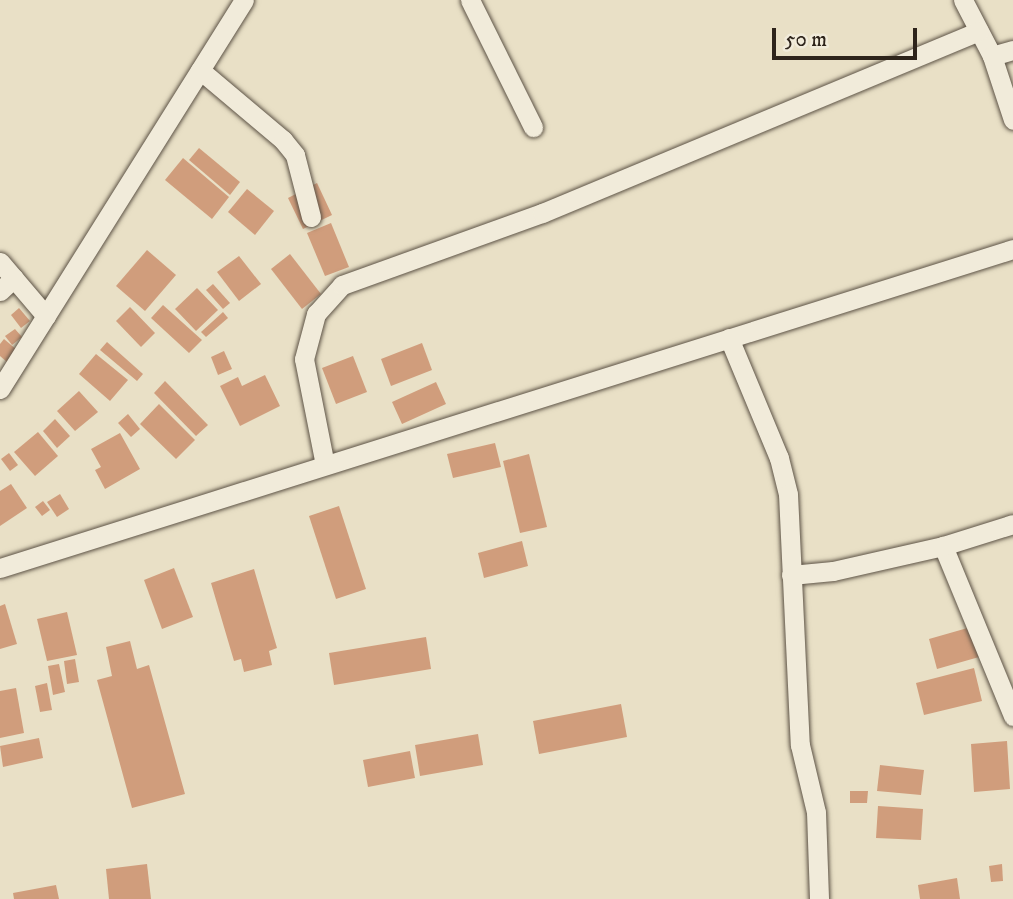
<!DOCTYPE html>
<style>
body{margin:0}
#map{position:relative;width:1013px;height:899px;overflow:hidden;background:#e9e0c6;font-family:"IM FELL DW Pica",serif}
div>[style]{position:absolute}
.building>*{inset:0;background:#d09d7c}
.roads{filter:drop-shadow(0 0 2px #5d5346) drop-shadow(0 0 2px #5d5346)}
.street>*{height:19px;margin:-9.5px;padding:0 9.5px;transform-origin:9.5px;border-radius:9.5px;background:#f1ebda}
span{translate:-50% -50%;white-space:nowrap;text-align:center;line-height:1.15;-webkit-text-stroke:5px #f1ebda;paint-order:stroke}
.scale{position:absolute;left:772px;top:28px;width:145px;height:32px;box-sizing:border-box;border:4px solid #2e241b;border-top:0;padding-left:9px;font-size:21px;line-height:24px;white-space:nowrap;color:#2e241b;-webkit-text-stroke:5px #f1ebda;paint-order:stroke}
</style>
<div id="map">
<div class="building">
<i style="clip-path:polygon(199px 148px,240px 182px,230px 195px,189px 160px)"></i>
<i style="clip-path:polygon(183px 158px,229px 197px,212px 219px,165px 180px)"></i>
<i style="clip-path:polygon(317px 183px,332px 215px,303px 229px,288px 198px)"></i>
<i style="clip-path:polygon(247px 189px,274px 211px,255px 235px,228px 212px)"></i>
<i style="clip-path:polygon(331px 223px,349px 267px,325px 276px,307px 233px)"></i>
<i style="clip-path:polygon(147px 250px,176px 275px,145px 311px,116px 286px)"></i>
<i style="clip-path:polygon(290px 254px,321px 294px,302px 309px,271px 269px)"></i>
<i style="clip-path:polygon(239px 256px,261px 284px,239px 301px,217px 272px)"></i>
<i style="clip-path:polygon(213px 284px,230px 303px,223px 309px,206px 290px)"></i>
<i style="clip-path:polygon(197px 288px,218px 310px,196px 331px,175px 309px)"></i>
<i style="clip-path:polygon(163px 305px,202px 340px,189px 353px,151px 318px)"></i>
<i style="clip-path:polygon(130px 307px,155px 333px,141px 347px,116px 321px)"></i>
<i style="clip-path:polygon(19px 308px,30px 321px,21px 328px,11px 315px)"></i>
<i style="clip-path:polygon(223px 312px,228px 318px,206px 337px,201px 332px)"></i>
<i style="clip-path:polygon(15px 329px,22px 337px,12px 345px,5px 336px)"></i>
<i style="clip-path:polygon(4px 339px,17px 350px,7px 362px,0 356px,0 344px)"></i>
<i style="clip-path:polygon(107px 342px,143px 374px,137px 381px,100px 350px)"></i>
<i style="clip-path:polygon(422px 343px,432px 370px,391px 386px,381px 359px)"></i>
<i style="clip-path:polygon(224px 351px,232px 369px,218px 375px,211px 357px)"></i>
<i style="clip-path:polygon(96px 354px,128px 380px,110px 401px,79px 374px)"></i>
<i style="clip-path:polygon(353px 356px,367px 392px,336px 404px,322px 368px)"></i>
<i style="clip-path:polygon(265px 375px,280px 406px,240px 426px,220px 386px,238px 377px,242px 386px)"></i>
<i style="clip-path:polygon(165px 381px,208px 425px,196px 436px,154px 393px)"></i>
<i style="clip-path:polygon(436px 382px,446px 404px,402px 424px,392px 402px)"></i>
<i style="clip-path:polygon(79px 391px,98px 412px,75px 431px,57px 411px)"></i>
<i style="clip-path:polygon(159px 404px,195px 440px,176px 459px,140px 424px)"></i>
<i style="clip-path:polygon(128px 414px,140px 429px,131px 437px,118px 423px)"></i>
<i style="clip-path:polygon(55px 419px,70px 436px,57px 448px,43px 431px)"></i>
<i style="clip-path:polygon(38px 432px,58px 456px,35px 476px,14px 452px)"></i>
<i style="clip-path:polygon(120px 433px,140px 469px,105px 489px,95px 470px,101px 467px,91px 449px)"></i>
<i style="clip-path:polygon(495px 443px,501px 467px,453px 478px,447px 454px)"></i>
<i style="clip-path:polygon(9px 453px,18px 465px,10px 471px,1px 459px)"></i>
<i style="clip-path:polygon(529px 454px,547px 527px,520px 533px,503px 461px)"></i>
<i style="clip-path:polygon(11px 484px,27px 508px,0 526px,0 491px)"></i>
<i style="clip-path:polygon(60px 494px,69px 509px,57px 517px,47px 502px)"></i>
<i style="clip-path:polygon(43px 501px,50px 510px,42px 516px,35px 507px)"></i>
<i style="clip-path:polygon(339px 506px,366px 589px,336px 599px,309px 516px)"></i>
<i style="clip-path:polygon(522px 541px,528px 566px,484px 578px,478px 553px)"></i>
<i style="clip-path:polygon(174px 568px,193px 617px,162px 629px,144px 580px)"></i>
<i style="clip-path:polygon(254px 569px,277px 648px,269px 651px,272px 665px,244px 672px,241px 659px,234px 661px,211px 583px)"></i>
<i style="clip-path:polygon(5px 604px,17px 644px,0 649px,0 606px)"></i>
<i style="clip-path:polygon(67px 612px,77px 655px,47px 661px,37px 619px)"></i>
<i style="clip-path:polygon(971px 627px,979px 657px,937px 669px,929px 639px)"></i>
<i style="clip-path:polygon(426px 637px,431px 669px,334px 685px,329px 653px)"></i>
<i style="clip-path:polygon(130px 641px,137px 669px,149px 665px,185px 794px,132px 808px,97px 680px,112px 676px,106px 647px)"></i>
<i style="clip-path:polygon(75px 659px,79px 682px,67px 684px,64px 661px)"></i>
<i style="clip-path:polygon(59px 664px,65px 692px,53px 695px,48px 666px)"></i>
<i style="clip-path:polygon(974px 668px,982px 701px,924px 715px,916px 683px)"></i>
<i style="clip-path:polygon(47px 683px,52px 710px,40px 712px,35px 686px)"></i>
<i style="clip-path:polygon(16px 688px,24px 733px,0 738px,0 691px)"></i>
<i style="clip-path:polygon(621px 704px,627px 737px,539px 754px,533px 721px)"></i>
<i style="clip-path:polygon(478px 734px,483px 765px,420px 776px,415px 745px)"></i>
<i style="clip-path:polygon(39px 738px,43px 758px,3px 767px,0 746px)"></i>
<i style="clip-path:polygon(1007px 741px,1010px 789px,974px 792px,971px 744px)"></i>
<i style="clip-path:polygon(410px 751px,415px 778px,368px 787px,363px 760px)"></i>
<i style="clip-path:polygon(880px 765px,924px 770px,921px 795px,877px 791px)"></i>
<i style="clip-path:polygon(850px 791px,868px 791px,867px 803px,850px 803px)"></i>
<i style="clip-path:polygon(878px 806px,923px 809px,921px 840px,876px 838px)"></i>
<i style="clip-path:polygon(147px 864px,151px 899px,109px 899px,106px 869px)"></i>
<i style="clip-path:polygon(1002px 864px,1003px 881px,991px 882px,989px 866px)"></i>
<i style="clip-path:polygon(957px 878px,960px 899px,920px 899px,918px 885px)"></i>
<i style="clip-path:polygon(56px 885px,59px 899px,14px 899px,13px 893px)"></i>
</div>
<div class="roads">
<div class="street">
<i style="left:470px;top:0;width:142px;rotate:63.6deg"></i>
<i style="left:963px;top:0;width:63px;rotate:62.6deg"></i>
<i style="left:992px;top:56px;width:67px;rotate:71.8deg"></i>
<i style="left:992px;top:56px;width:22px;rotate:-16deg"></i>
<i style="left:200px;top:70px;width:109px;rotate:40.1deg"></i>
<i style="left:283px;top:140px;width:19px;rotate:51deg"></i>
<i style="left:295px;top:155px;width:64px;rotate:75.5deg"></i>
<i style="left:0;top:262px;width:71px;rotate:49.6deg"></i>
<i style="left:0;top:291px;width:19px;rotate:-43deg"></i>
<i style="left:729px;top:338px;width:130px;rotate:67.4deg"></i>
<i style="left:779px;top:458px;width:37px;rotate:76deg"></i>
<i style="left:788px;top:494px;width:251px;rotate:87.3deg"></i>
<i style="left:800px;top:745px;width:69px;rotate:76.6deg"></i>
<i style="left:816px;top:812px;width:87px;rotate:88deg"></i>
<i style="left:0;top:389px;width:459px;rotate:-57.9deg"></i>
<i style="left:325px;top:465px;width:108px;rotate:-101.2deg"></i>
<i style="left:304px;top:359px;width:47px;rotate:-75.1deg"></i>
<i style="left:316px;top:314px;width:39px;rotate:-48deg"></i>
<i style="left:342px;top:285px;width:213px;rotate:-19.8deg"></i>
<i style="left:542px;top:213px;width:473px;rotate:-22.6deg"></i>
<i style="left:943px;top:546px;width:184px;rotate:67.6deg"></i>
<i style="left:0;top:568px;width:1062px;rotate:-17.48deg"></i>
<i style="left:791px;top:575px;width:42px;rotate:-5.4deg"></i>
<i style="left:833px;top:571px;width:113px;rotate:-12.8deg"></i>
<i style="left:943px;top:546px;width:73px;rotate:-17.4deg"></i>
</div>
</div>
<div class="scale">50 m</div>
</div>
